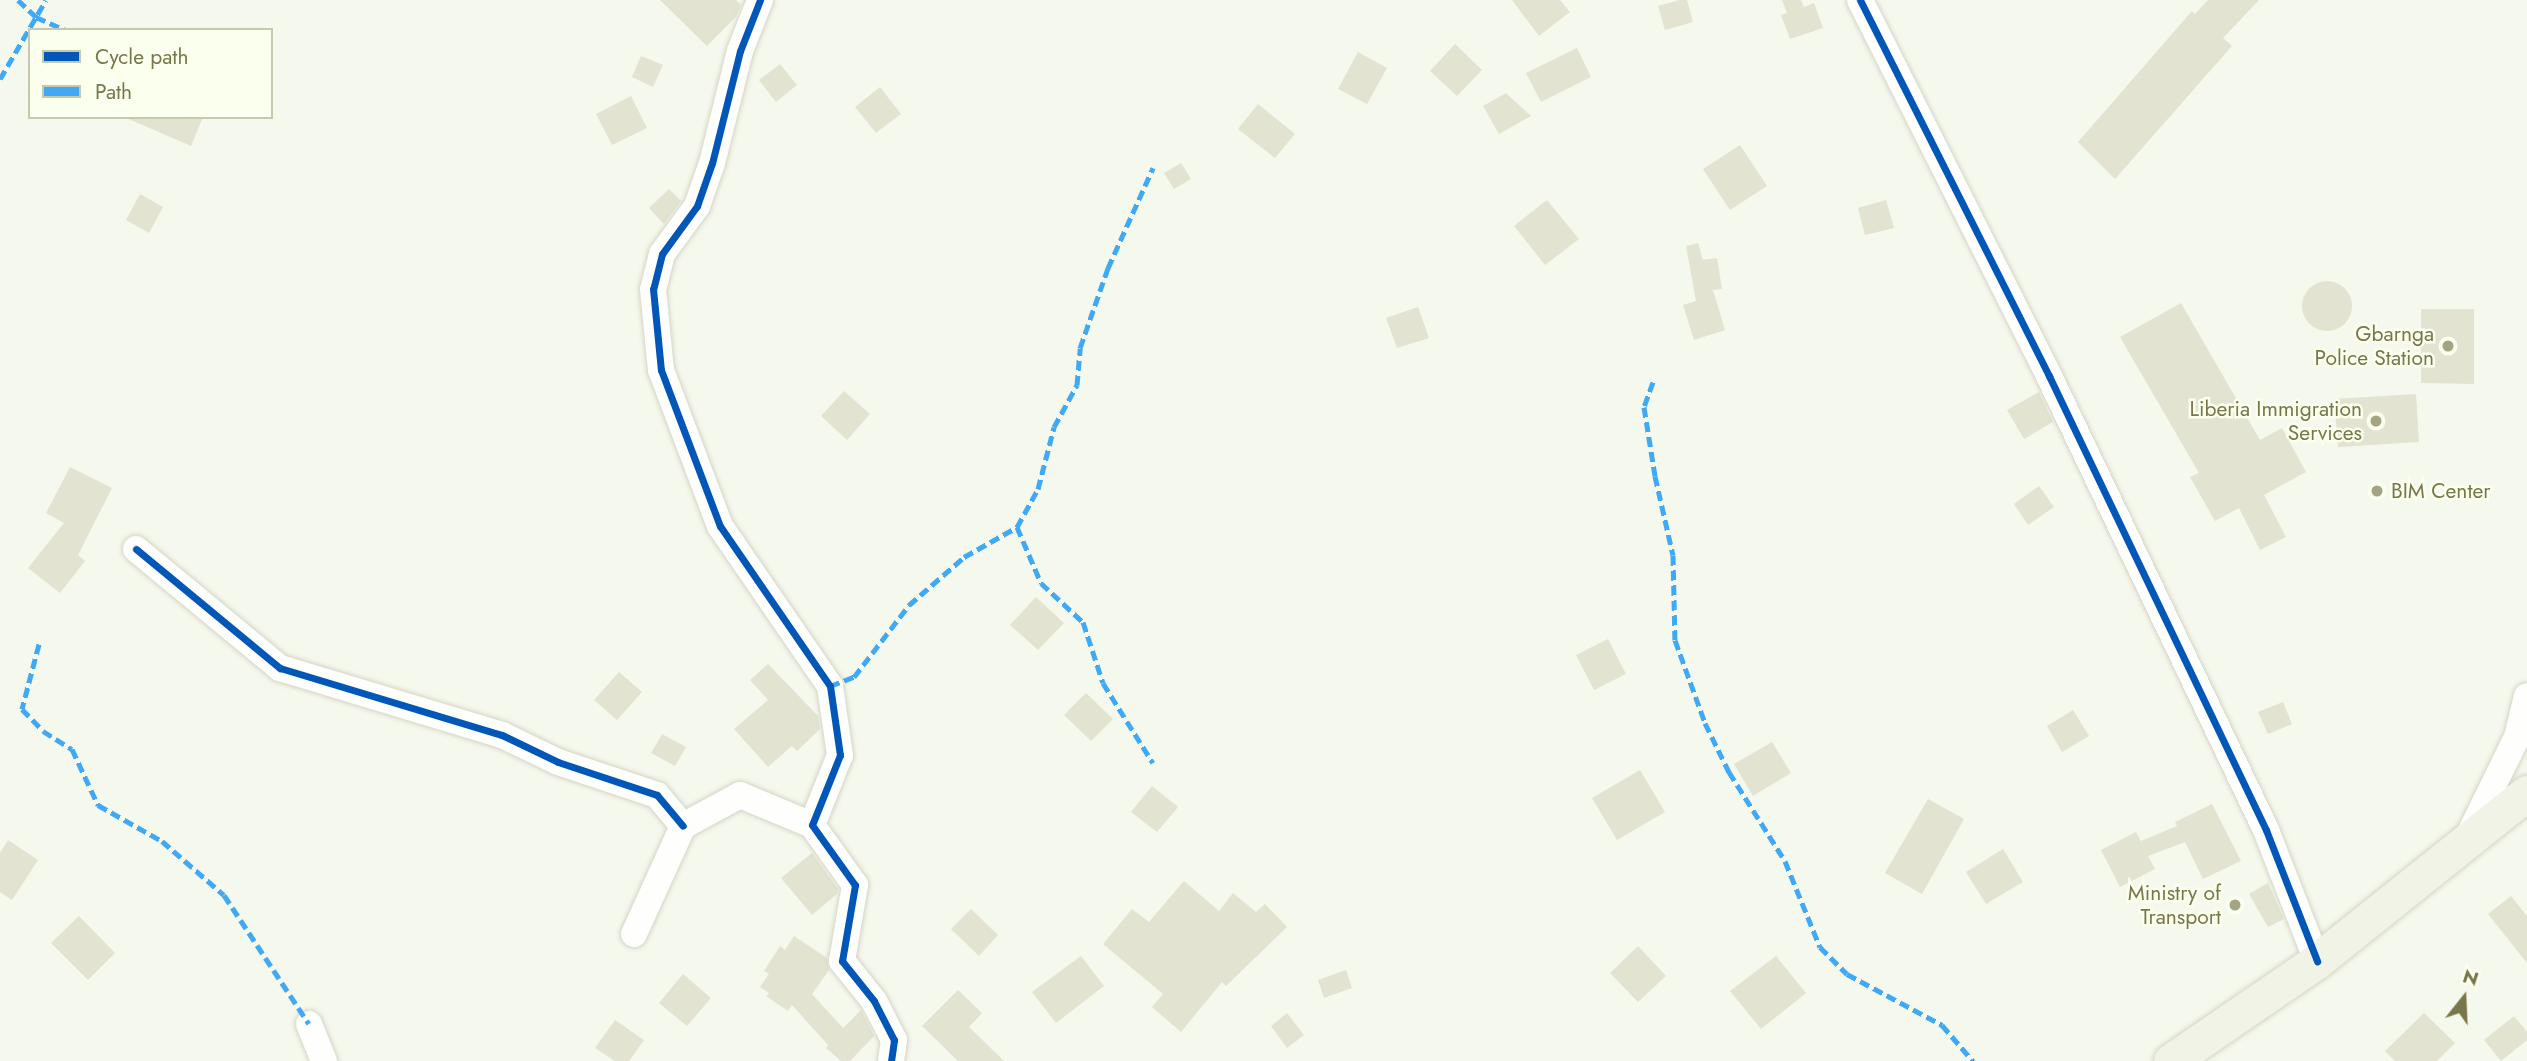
<!DOCTYPE html>
<style>
body{margin:0}
#map{position:relative;width:2527px;height:1061px;overflow:hidden;background:#f5f8ec;font-family:Jost,sans-serif}
div>[style]{position:absolute}
.building>*{inset:0;background:#e2e3d0}
.round{border-radius:50%}
.roads{filter:drop-shadow(0 0 2px #d4d5c7) drop-shadow(0 0 2px #d4d5c7)}
.minor>*{height:26px;margin:-13px;padding:0 13px;transform-origin:13px;border-radius:13px;background:#fefefc}
.major>*{height:35px;margin:-17.5px;padding:0 17.5px;transform-origin:17.5px;border-radius:17.5px;background:#f0f3e6}
.quiet>*{height:5px;margin-top:-2.5px;transform-origin:0;background:repeating-linear-gradient(90deg,#3fa9f5 0 10px,transparent 0 15px)}
.cycleway>*{height:7px;margin:-3.5px;padding:0 3.5px;transform-origin:3.5px;border-radius:3.5px;background:#0057b8}
.dots>*{width:19px;height:19px;translate:-50% -50%;box-sizing:border-box;border:4px solid #fbffee;border-radius:50%}
span{translate:-50% -50%;white-space:nowrap;text-align:center;line-height:1.15;-webkit-text-stroke:5px #fbffee;paint-order:stroke}
.poi-label{font-size:21px;color:#79774a}
.right{translate:-100% -50%;text-align:right}
.left{translate:0 -50%;text-align:left}
.legend{position:absolute;left:28px;top:28px;width:245px;height:91px;box-sizing:border-box;background:#fbffee;border:2px solid #c7c9ac;margin:0;padding:9px 12px;list-style:none;font-size:21px;color:#79774a}
.legend li{display:flex;align-items:center;gap:14px;height:35px}
.legend b{width:35px;border:2px solid #c7c9ac}
.north{position:absolute;left:2429px;top:963px;width:70px;height:70px;-webkit-text-stroke:5px #fbffee;paint-order:stroke;rotate:18deg;font-size:19px;font-weight:700;line-height:28px;text-align:center;color:#79774a}
.north::after{content:'';display:block;margin:auto;width:24px;height:32px;background:#79774a;clip-path:polygon(50% 0,100% 100%,50% 72%,0 100%)}
</style>
<div id="map">
<div class="building">
<i style="clip-path:polygon(660px 0,736px 0,741px 5px,736px 17px,707px 46px)"></i>
<i style="clip-path:polygon(1512px 0,1560px 0,1570px 12px,1539px 36px)"></i>
<i style="clip-path:polygon(1680px 0,1687px 0,1693px 22px,1665px 30px,1658px 6px)"></i>
<i style="clip-path:polygon(1782px 0,1801px 0,1804px 7px,1814px 3px,1823px 28px,1790px 39px,1781px 15px,1787px 13px)"></i>
<i style="clip-path:polygon(2208px 0,2259px 0,2223px 38px,2232px 46px,2115px 179px,2078px 142px,2192px 11px,2195px 14px)"></i>
<i style="clip-path:polygon(1455px 44px,1482px 70px,1457px 96px,1430px 71px)"></i>
<i style="clip-path:polygon(1577px 48px,1591px 77px,1541px 102px,1526px 73px)"></i>
<i style="clip-path:polygon(1358px 52px,1387px 68px,1367px 104px,1338px 89px)"></i>
<i style="clip-path:polygon(641px 56px,663px 65px,653px 87px,632px 77px)"></i>
<i style="clip-path:polygon(780px 64px,797px 85px,776px 102px,759px 80px)"></i>
<i style="clip-path:polygon(880px 87px,901px 114px,876px 133px,855px 107px)"></i>
<i style="clip-path:polygon(1506px 93px,1531px 116px,1499px 134px,1483px 106px)"></i>
<i style="clip-path:polygon(631px 96px,647px 128px,612px 145px,596px 114px)"></i>
<i style="clip-path:polygon(1258px 104px,1295px 134px,1275px 158px,1238px 129px)"></i>
<i style="clip-path:polygon(124px 117px,203px 117px,191px 146px)"></i>
<i style="clip-path:polygon(1740px 145px,1767px 186px,1730px 210px,1703px 169px)"></i>
<i style="clip-path:polygon(1181px 163px,1191px 179px,1174px 189px,1164px 173px)"></i>
<i style="clip-path:polygon(669px 189px,681px 201px,664px 224px,649px 208px)"></i>
<i style="clip-path:polygon(140px 194px,163px 207px,149px 233px,126px 220px)"></i>
<i style="clip-path:polygon(1547px 200px,1579px 239px,1545px 265px,1514px 226px)"></i>
<i style="clip-path:polygon(1886px 200px,1894px 228px,1865px 235px,1858px 208px)"></i>
<i style="clip-path:polygon(1698px 243px,1703px 260px,1717px 258px,1722px 289px,1713px 290px,1725px 330px,1694px 340px,1683px 305px,1696px 301px,1686px 246px)"></i>
<i class="round" style="left:2302px;top:281px;width:50px;height:50px"></i>
<i style="clip-path:polygon(2181px 303px,2260px 440px,2282px 428px,2306px 472px,2264px 495px,2286px 537px,2260px 550px,2239px 508px,2215px 521px,2190px 477px,2199px 473px,2120px 337px)"></i>
<i style="clip-path:polygon(1418px 307px,1429px 338px,1397px 348px,1386px 318px)"></i>
<i style="clip-path:polygon(2421px 309px,2474px 309px,2474px 384px,2421px 383px)"></i>
<i style="clip-path:polygon(844px 391px,870px 414px,847px 440px,821px 416px)"></i>
<i style="clip-path:polygon(2039px 392px,2053px 422px,2024px 439px,2007px 410px)"></i>
<i style="clip-path:polygon(2416px 394px,2419px 442px,2338px 447px,2334px 399px)"></i>
<i style="clip-path:polygon(70px 467px,112px 488px,78px 555px,85px 561px,60px 593px,28px 568px,64px 523px,46px 513px)"></i>
<i style="clip-path:polygon(2039px 486px,2054px 507px,2028px 525px,2014px 504px)"></i>
<i style="clip-path:polygon(1036px 597px,1064px 623px,1038px 650px,1010px 625px)"></i>
<i style="clip-path:polygon(1608px 639px,1626px 674px,1594px 690px,1576px 655px)"></i>
<i style="clip-path:polygon(768px 664px,818px 716px,820px 729px,797px 751px,792px 746px,768px 767px,734px 729px,768px 700px,750px 680px)"></i>
<i style="clip-path:polygon(619px 672px,642px 692px,617px 720px,594px 700px)"></i>
<i style="clip-path:polygon(1086px 693px,1113px 719px,1091px 741px,1064px 715px)"></i>
<i style="clip-path:polygon(2283px 702px,2292px 724px,2268px 734px,2258px 712px)"></i>
<i style="clip-path:polygon(2073px 710px,2089px 736px,2062px 752px,2047px 726px)"></i>
<i style="clip-path:polygon(662px 734px,686px 747px,675px 766px,651px 753px)"></i>
<i style="clip-path:polygon(1772px 742px,1791px 773px,1753px 796px,1734px 764px)"></i>
<i style="clip-path:polygon(1640px 770px,1665px 812px,1617px 840px,1592px 798px)"></i>
<i style="clip-path:polygon(1152px 786px,1178px 807px,1157px 832px,1131px 812px)"></i>
<i style="clip-path:polygon(1928px 799px,1964px 819px,1922px 894px,1885px 873px)"></i>
<i style="clip-path:polygon(2212px 804px,2241px 861px,2203px 879px,2185px 842px,2148px 856px,2155px 869px,2120px 887px,2101px 850px,2136px 832px,2144px 847px,2141px 841px,2177px 826px,2175px 822px)"></i>
<i style="clip-path:polygon(8px 840px,38px 860px,12px 900px,0 892px,0 853px)"></i>
<i style="clip-path:polygon(2003px 849px,2023px 882px,1986px 904px,1966px 872px)"></i>
<i style="clip-path:polygon(812px 853px,838px 889px,837px 894px,812px 915px,781px 878px)"></i>
<i style="clip-path:polygon(1184px 881px,1219px 911px,1233px 893px,1256px 912px,1265px 904px,1287px 927px,1226px 986px,1222px 982px,1181px 1032px,1152px 1007px,1163px 994px,1103px 944px,1132px 909px,1149px 922px)"></i>
<i style="clip-path:polygon(2268px 883px,2284px 919px,2268px 927px,2249px 894px)"></i>
<i style="clip-path:polygon(2511px 896px,2527px 916px,2527px 963px,2488px 914px)"></i>
<i style="clip-path:polygon(971px 909px,998px 935px,979px 956px,951px 929px)"></i>
<i style="clip-path:polygon(79px 916px,115px 953px,88px 980px,51px 943px)"></i>
<i style="clip-path:polygon(794px 936px,827px 958px,829px 970px,812px 994px,843px 1028px,861px 1010px,874px 1036px,850px 1061px,841px 1061px,826px 1048px,828px 1045px,792px 1005px,788px 1011px,766px 996px,769px 993px,760px 987px,769px 974px,764px 971px,780px 946px,785px 950px)"></i>
<i style="clip-path:polygon(1638px 946px,1666px 976px,1638px 1002px,1610px 973px)"></i>
<i style="clip-path:polygon(1081px 956px,1104px 986px,1056px 1023px,1032px 992px)"></i>
<i style="clip-path:polygon(1776px 956px,1806px 993px,1761px 1029px,1730px 991px)"></i>
<i style="clip-path:polygon(1346px 970px,1352px 988px,1324px 998px,1318px 980px)"></i>
<i style="clip-path:polygon(683px 974px,711px 998px,687px 1026px,659px 1003px)"></i>
<i style="clip-path:polygon(958px 990px,982px 1013px,969px 1027px,1004px 1061px,958px 1061px,922px 1026px)"></i>
<i style="clip-path:polygon(1287px 1013px,1304px 1035px,1287px 1048px,1271px 1026px)"></i>
<i style="clip-path:polygon(2424px 1013px,2455px 1043px,2437px 1061px,2395px 1061px,2385px 1051px)"></i>
<i style="clip-path:polygon(2514px 1016px,2527px 1032px,2527px 1040px,2501px 1061px,2484px 1040px)"></i>
<i style="clip-path:polygon(615px 1020px,644px 1040px,629px 1061px,615px 1061px,595px 1048px)"></i>
</div>
<div class="roads">
<div class="minor">
<i style="left:760px;top:0;width:55px;rotate:111.4deg"></i>
<i style="left:740px;top:51px;width:115px;rotate:104deg"></i>
<i style="left:712px;top:163px;width:46px;rotate:109.2deg"></i>
<i style="left:697px;top:206px;width:59px;rotate:126.1deg"></i>
<i style="left:662px;top:254px;width:36px;rotate:104deg"></i>
<i style="left:653px;top:289px;width:81px;rotate:84.4deg"></i>
<i style="left:661px;top:370px;width:167px;rotate:69.3deg"></i>
<i style="left:720px;top:526px;width:194px;rotate:55.5deg"></i>
<i style="left:830px;top:686px;width:70px;rotate:81.8deg"></i>
<i style="left:840px;top:755px;width:75px;rotate:111.8deg"></i>
<i style="left:812px;top:825px;width:74px;rotate:54.4deg"></i>
<i style="left:855px;top:885px;width:77px;rotate:99.7deg"></i>
<i style="left:842px;top:961px;width:51px;rotate:51.3deg"></i>
<i style="left:874px;top:1001px;width:44px;rotate:62.9deg"></i>
<i style="left:894px;top:1040px;width:21px;rotate:98deg"></i>
<i style="left:1860px;top:0;width:421px;rotate:63.3deg"></i>
<i style="left:2049px;top:376px;width:503px;rotate:64.45deg"></i>
<i style="left:2266px;top:830px;width:141px;rotate:68.7deg"></i>
<i style="left:136px;top:549px;width:187px;rotate:39.6deg"></i>
<i style="left:280px;top:668px;width:232px;rotate:16.8deg"></i>
<i style="left:502px;top:735px;width:62px;rotate:25.7deg"></i>
<i style="left:558px;top:762px;width:104px;rotate:18.4deg"></i>
<i style="left:657px;top:795px;width:40px;rotate:50deg"></i>
<i style="left:2468px;top:837px;width:111px;rotate:-63.9deg"></i>
<i style="left:2517px;top:737px;width:42px;rotate:-76.3deg"></i>
<i style="left:634px;top:934px;width:119px;rotate:-65.6deg"></i>
<i style="left:683px;top:826px;width:65px;rotate:-28.5deg"></i>
<i style="left:740px;top:795px;width:78px;rotate:22.6deg"></i>
<i style="left:309px;top:1024px;width:40px;rotate:68deg"></i>
</div>
<div class="major">
<i style="left:2171px;top:1061px;width:177px;rotate:-34.4deg"></i>
<i style="left:2317px;top:961px;width:269px;rotate:-38.7deg"></i>
</div>
</div>
<div class="quiet">
<i style="left:18px;top:0;width:25px;rotate:43deg"></i>
<i style="left:36px;top:17px;width:32px;rotate:24deg"></i>
<i style="left:0;top:79px;width:91px;rotate:-59.8deg"></i>
<i style="left:1653px;top:382px;width:27px;rotate:110deg"></i>
<i style="left:1644px;top:407px;width:70px;rotate:80.9deg"></i>
<i style="left:1655px;top:476px;width:81px;rotate:77.2deg"></i>
<i style="left:1673px;top:555px;width:85px;rotate:88.7deg"></i>
<i style="left:1675px;top:640px;width:88px;rotate:70.1deg"></i>
<i style="left:1705px;top:723px;width:55px;rotate:63.9deg"></i>
<i style="left:1729px;top:772px;width:105px;rotate:57.8deg"></i>
<i style="left:1785px;top:861px;width:93px;rotate:67.9deg"></i>
<i style="left:1820px;top:947px;width:38px;rotate:45deg"></i>
<i style="left:1847px;top:974px;width:108px;rotate:28.2deg"></i>
<i style="left:1942px;top:1025px;width:48px;rotate:49.3deg"></i>
<i style="left:1017px;top:527px;width:61px;rotate:66.8deg"></i>
<i style="left:1041px;top:583px;width:57px;rotate:42.9deg"></i>
<i style="left:1083px;top:622px;width:64px;rotate:71.8deg"></i>
<i style="left:1103px;top:683px;width:94px;rotate:58deg"></i>
<i style="left:39px;top:644px;width:67px;rotate:104.7deg"></i>
<i style="left:22px;top:709px;width:30px;rotate:46deg"></i>
<i style="left:43px;top:731px;width:34px;rotate:32deg"></i>
<i style="left:72px;top:749px;width:62px;rotate:65.1deg"></i>
<i style="left:98px;top:805px;width:73px;rotate:29.4deg"></i>
<i style="left:162px;top:841px;width:82px;rotate:41.1deg"></i>
<i style="left:224px;top:895px;width:154px;rotate:56.6deg"></i>
<i style="left:830px;top:686px;width:26px;rotate:-21deg"></i>
<i style="left:854px;top:677px;width:91px;rotate:-52.6deg"></i>
<i style="left:909px;top:605px;width:73px;rotate:-41.1deg"></i>
<i style="left:964px;top:557px;width:61px;rotate:-29.5deg"></i>
<i style="left:1017px;top:527px;width:43px;rotate:-61.1deg"></i>
<i style="left:1038px;top:489px;width:64px;rotate:-75.5deg"></i>
<i style="left:1054px;top:427px;width:48px;rotate:-61.3deg"></i>
<i style="left:1077px;top:385px;width:37px;rotate:-85deg"></i>
<i style="left:1080px;top:348px;width:85px;rotate:-70.7deg"></i>
<i style="left:1108px;top:268px;width:110px;rotate:-65.8deg"></i>
</div>
<div class="cycleway">
<i style="left:760px;top:0;width:55px;rotate:111.4deg"></i>
<i style="left:740px;top:51px;width:115px;rotate:104deg"></i>
<i style="left:712px;top:163px;width:46px;rotate:109.2deg"></i>
<i style="left:697px;top:206px;width:59px;rotate:126.1deg"></i>
<i style="left:662px;top:254px;width:36px;rotate:104deg"></i>
<i style="left:653px;top:289px;width:81px;rotate:84.4deg"></i>
<i style="left:661px;top:370px;width:167px;rotate:69.3deg"></i>
<i style="left:720px;top:526px;width:194px;rotate:55.5deg"></i>
<i style="left:830px;top:686px;width:70px;rotate:81.8deg"></i>
<i style="left:840px;top:755px;width:75px;rotate:111.8deg"></i>
<i style="left:812px;top:825px;width:74px;rotate:54.4deg"></i>
<i style="left:855px;top:885px;width:77px;rotate:99.7deg"></i>
<i style="left:842px;top:961px;width:51px;rotate:51.3deg"></i>
<i style="left:874px;top:1001px;width:44px;rotate:62.9deg"></i>
<i style="left:894px;top:1040px;width:21px;rotate:98deg"></i>
<i style="left:1860px;top:0;width:421px;rotate:63.3deg"></i>
<i style="left:2049px;top:376px;width:503px;rotate:64.45deg"></i>
<i style="left:2266px;top:830px;width:141px;rotate:68.7deg"></i>
<i style="left:136px;top:549px;width:187px;rotate:39.6deg"></i>
<i style="left:280px;top:668px;width:232px;rotate:16.8deg"></i>
<i style="left:502px;top:735px;width:62px;rotate:25.7deg"></i>
<i style="left:558px;top:762px;width:104px;rotate:18.4deg"></i>
<i style="left:657px;top:795px;width:40px;rotate:50deg"></i>
</div>
<div class="dots">
<i style="left:2448px;top:346px;background:#a4a483"></i>
<i style="left:2376px;top:421px;background:#a4a483"></i>
<i style="left:2377px;top:491px;background:#a4a483"></i>
<i style="left:2235px;top:905px;background:#a4a483"></i>
</div>
<div class="poi-label">
<span class="right" style="left:2434px;top:346px">Gbarnga<br>Police Station</span>
<span class="right" style="left:2362px;top:421px">Liberia Immigration<br>Services</span>
<span class="left" style="left:2391px;top:491px">BIM Center</span>
<span class="right" style="left:2221px;top:905px">Ministry of<br>Transport</span>
</div>
<ul class="legend">
<li><b style="height:9px;background:#0057b8"></b>Cycle path</li>
<li><b style="height:9px;background:#3fa9f5"></b>Path</li>
</ul>
<div class="north">N</div>
</div>
